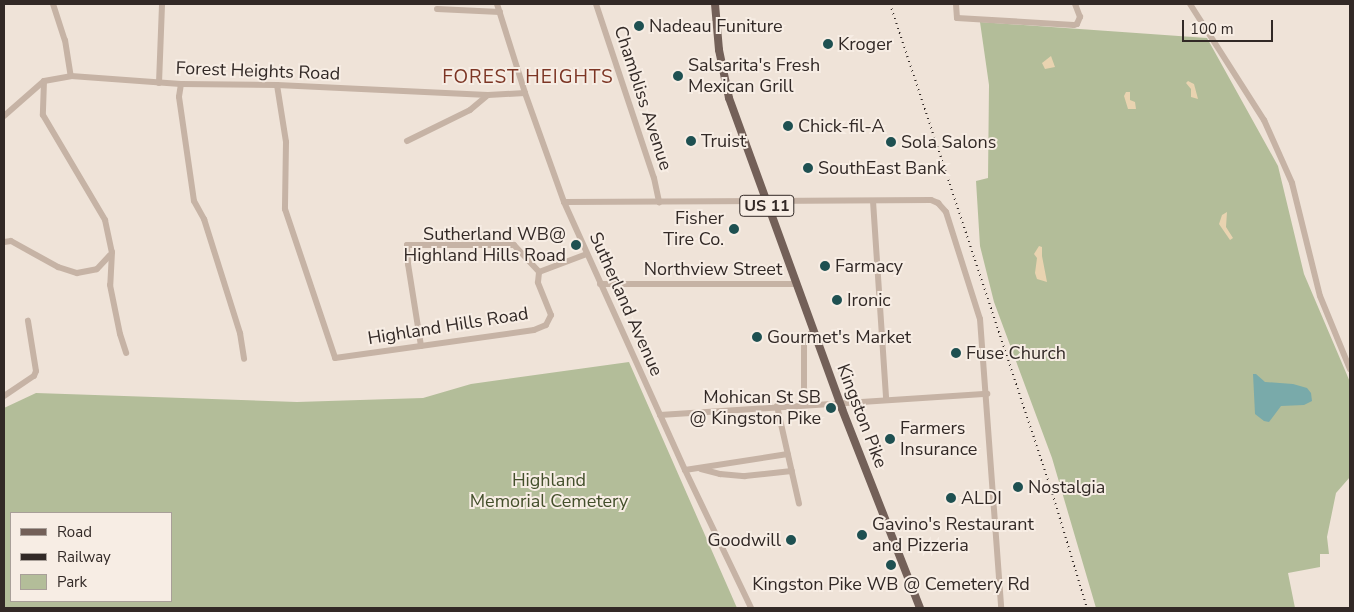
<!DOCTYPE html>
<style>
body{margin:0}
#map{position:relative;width:1354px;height:612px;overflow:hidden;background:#efe3d8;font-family:"Nunito Sans",sans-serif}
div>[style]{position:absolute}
.green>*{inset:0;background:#b3bd99}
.sand>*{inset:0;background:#e9d3b0}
.water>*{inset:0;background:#79aaaa}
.minor>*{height:6px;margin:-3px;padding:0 3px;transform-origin:3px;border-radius:3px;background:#c6b3a5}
.major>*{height:8px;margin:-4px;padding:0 4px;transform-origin:4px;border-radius:4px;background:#736058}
.rail>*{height:2px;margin-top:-1px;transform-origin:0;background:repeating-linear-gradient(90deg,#322926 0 1px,transparent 0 5px)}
.dots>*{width:14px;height:14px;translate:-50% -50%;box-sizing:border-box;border:2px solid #f7ede4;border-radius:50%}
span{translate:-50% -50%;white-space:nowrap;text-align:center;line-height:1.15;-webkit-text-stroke:4px #f7ede4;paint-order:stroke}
.shield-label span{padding:1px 4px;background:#f7ede4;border:1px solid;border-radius:4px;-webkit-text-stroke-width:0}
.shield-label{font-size:16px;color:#322926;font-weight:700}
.poi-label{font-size:18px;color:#322926}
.left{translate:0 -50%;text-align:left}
.right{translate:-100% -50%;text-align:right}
.street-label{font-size:18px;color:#322926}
.park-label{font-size:18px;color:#434f2b}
.neighbourhood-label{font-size:19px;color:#7c3524;letter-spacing:1px}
.frame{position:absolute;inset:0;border:5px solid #322926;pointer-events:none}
.legend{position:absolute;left:10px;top:512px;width:162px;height:90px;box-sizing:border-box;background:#f7ede4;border:1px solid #a89f98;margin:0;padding:6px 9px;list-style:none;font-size:15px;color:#322926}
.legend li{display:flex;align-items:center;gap:10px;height:25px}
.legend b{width:25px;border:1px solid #a89f98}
.scale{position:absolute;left:1182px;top:20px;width:91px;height:22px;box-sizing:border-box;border:2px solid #322926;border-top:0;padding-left:6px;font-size:15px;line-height:18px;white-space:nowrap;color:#322926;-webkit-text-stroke:4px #f7ede4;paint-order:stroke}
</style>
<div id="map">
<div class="green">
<i style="clip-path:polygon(980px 22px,1207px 38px,1278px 166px,1304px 274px,1350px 382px,1350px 477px,1336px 493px,1327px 537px,1329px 554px,1320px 554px,1320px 567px,1288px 573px,1295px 608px,1096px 608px,1052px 458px,994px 302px,980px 246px,976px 181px,988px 178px,989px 85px)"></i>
<i style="clip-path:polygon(evenodd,629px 362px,737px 608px,4px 608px,4px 408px,36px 393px,297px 402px,423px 398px,471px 384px,629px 362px,11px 513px,171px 513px,171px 601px,11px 601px,11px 513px)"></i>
</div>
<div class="sand">
<i style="clip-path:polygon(1051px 56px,1055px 67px,1045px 69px,1042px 63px)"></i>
<i style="clip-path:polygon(1188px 81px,1194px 84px,1198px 99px,1191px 97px,1191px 89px,1186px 83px)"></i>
<i style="clip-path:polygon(1126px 92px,1130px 92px,1130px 100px,1135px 102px,1136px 109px,1128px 109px,1124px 96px)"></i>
<i style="clip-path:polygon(1227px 212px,1226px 227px,1233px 238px,1230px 240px,1219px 224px,1222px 215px)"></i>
<i style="clip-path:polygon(1039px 246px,1042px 247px,1042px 256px,1047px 282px,1037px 279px,1035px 273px,1037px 258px,1034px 254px)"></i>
</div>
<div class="water">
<i style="clip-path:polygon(1253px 374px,1256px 374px,1265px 382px,1293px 384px,1307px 388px,1311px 393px,1312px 401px,1304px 405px,1281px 406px,1269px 422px,1264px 421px,1255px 414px)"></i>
</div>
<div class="minor">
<i style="left:53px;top:4px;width:38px;rotate:72deg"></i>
<i style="left:65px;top:40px;width:36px;rotate:81deg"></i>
<i style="left:497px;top:4px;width:93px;rotate:72.5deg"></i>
<i style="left:525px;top:93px;width:116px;rotate:70.3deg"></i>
<i style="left:564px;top:202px;width:294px;rotate:65.7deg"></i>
<i style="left:685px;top:470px;width:153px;rotate:64.4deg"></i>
<i style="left:596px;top:4px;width:183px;rotate:71.6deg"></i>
<i style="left:654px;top:178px;width:25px;rotate:78deg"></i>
<i style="left:956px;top:4px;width:14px;rotate:86deg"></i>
<i style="left:957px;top:18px;width:117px;rotate:3.4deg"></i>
<i style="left:1074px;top:25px;width:3px;rotate:-18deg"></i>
<i style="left:1077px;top:24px;width:8px;rotate:-67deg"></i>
<i style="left:1080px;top:17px;width:14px;rotate:-111deg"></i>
<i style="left:1190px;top:4px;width:138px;rotate:57.5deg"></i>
<i style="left:1264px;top:120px;width:69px;rotate:66deg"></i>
<i style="left:1292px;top:183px;width:116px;rotate:76.1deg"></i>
<i style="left:1320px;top:296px;width:79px;rotate:67.7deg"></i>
<i style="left:437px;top:9px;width:63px;rotate:2.7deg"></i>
<i style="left:44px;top:81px;width:34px;rotate:92deg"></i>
<i style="left:43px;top:115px;width:122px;rotate:59.4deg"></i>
<i style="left:105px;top:220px;width:33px;rotate:78deg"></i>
<i style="left:112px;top:252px;width:33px;rotate:93deg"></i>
<i style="left:110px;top:285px;width:50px;rotate:78.5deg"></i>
<i style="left:120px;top:334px;width:20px;rotate:72deg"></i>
<i style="left:159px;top:83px;width:79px;rotate:-87.8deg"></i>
<i style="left:181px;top:84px;width:13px;rotate:99deg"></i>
<i style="left:179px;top:97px;width:105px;rotate:81.8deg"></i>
<i style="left:194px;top:201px;width:21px;rotate:61deg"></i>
<i style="left:204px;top:219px;width:120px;rotate:72.5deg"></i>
<i style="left:240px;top:333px;width:26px;rotate:81deg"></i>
<i style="left:277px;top:85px;width:58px;rotate:81deg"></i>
<i style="left:286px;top:142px;width:67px;rotate:90.9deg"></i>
<i style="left:285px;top:209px;width:157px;rotate:71.4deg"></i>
<i style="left:335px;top:358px;width:201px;rotate:-8deg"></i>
<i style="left:534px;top:330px;width:13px;rotate:-23deg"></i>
<i style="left:546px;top:325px;width:11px;rotate:-63deg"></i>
<i style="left:551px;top:315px;width:35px;rotate:-112deg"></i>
<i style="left:538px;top:282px;width:10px;rotate:-84deg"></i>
<i style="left:4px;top:116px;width:53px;rotate:-41.2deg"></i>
<i style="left:44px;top:81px;width:27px;rotate:-10deg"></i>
<i style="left:71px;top:76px;width:110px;rotate:4.2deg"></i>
<i style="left:181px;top:84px;width:96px;rotate:0.6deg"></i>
<i style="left:277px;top:85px;width:211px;rotate:2.7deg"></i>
<i style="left:488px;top:95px;width:37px;rotate:-3deg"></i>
<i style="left:407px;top:141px;width:70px;rotate:-26.2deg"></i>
<i style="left:470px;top:110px;width:23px;rotate:-40deg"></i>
<i style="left:873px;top:201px;width:198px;rotate:86.2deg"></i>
<i style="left:564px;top:202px;width:367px;rotate:-0.3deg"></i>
<i style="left:931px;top:200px;width:8px;rotate:23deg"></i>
<i style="left:938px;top:203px;width:12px;rotate:48deg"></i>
<i style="left:946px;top:212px;width:112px;rotate:72.4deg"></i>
<i style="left:980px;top:319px;width:290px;rotate:85.8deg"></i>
<i style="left:4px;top:242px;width:7px;rotate:-8deg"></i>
<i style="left:11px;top:241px;width:54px;rotate:29deg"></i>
<i style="left:58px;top:267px;width:20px;rotate:18deg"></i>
<i style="left:77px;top:273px;width:20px;rotate:-11deg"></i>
<i style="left:97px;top:269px;width:19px;rotate:-47deg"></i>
<i style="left:539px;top:272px;width:51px;rotate:-20.6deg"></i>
<i style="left:600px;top:284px;width:196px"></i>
<i style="left:421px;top:346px;width:83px;rotate:-99deg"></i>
<i style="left:408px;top:264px;width:19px;rotate:-93deg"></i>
<i style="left:407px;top:245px;width:107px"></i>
<i style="left:514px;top:245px;width:37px;rotate:47deg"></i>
<i style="left:4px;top:396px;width:36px;rotate:-34deg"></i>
<i style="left:34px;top:376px;width:5px;rotate:-68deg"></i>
<i style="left:36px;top:371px;width:51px;rotate:-99.1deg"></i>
<i style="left:804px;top:405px;width:64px;rotate:-90deg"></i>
<i style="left:804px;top:341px;width:5px;rotate:-68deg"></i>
<i style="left:806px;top:336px;width:9px;rotate:-27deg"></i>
<i style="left:777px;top:406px;width:100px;rotate:77.3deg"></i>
<i style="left:660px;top:415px;width:328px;rotate:-3.7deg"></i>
<i style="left:701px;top:469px;width:20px;rotate:15deg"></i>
<i style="left:720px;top:474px;width:25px;rotate:5deg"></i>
<i style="left:745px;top:476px;width:47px;rotate:-6.1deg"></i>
<i style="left:685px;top:470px;width:104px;rotate:-8.8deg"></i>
</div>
<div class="major">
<i style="left:715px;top:4px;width:46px;rotate:85deg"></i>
<i style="left:719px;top:50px;width:49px;rotate:78.2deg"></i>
<i style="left:729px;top:98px;width:331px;rotate:70deg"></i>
<i style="left:842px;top:409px;width:214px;rotate:68.6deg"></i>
</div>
<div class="rail">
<i style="left:890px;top:4px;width:511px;rotate:71.64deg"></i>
<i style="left:1051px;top:489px;width:124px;rotate:73.2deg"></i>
</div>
<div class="dots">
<i style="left:639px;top:26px;background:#1e5051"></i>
<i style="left:828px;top:44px;background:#1e5051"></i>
<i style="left:678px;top:76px;background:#1e5051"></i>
<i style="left:788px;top:126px;background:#1e5051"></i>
<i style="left:691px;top:141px;background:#1e5051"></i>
<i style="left:891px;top:142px;background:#1e5051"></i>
<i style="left:808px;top:168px;background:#1e5051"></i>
<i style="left:734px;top:229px;background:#1e5051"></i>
<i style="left:576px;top:245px;background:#1e5051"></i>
<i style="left:825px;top:266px;background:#1e5051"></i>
<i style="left:837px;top:300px;background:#1e5051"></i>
<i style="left:757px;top:337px;background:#1e5051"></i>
<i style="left:956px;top:353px;background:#1e5051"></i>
<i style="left:831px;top:408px;background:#1e5051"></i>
<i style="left:890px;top:439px;background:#1e5051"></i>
<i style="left:1018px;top:487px;background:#1e5051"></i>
<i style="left:951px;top:498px;background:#1e5051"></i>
<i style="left:862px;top:535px;background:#1e5051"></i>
<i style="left:791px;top:540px;background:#1e5051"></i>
<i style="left:891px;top:565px;background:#1e5051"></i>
</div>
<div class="shield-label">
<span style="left:767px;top:206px">US 11</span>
</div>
<div class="poi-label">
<span class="left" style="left:649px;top:26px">Nadeau Funiture</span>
<span class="left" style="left:838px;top:44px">Kroger</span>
<span class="left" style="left:688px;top:76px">Salsarita's Fresh<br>Mexican Grill</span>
<span class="left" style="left:798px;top:126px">Chick-fil-A</span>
<span class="left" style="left:701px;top:141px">Truist</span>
<span class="left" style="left:901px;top:142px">Sola Salons</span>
<span class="left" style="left:818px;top:168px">SouthEast Bank</span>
<span class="right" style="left:724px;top:229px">Fisher<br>Tire Co.</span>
<span class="right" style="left:566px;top:245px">Sutherland WB@<br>Highland Hills Road</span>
<span class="left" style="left:835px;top:266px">Farmacy</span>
<span class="left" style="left:847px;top:300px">Ironic</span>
<span class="left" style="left:767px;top:337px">Gourmet's Market</span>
<span class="left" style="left:966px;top:353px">Fuse Church</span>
<span class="right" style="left:821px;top:408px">Mohican St SB<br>@ Kingston Pike</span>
<span class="left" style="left:900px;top:439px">Farmers<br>Insurance</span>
<span class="left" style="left:1028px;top:487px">Nostalgia</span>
<span class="left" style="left:961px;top:498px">ALDI</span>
<span class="left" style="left:872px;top:535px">Gavino's Restaurant<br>and Pizzeria</span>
<span class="right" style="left:781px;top:540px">Goodwill</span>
<span style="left:891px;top:584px">Kingston Pike WB @ Cemetery Rd</span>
</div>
<div class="street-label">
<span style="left:258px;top:71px;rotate:2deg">Forest Heights Road</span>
<span style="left:643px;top:98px;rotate:72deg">Chambliss Avenue</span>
<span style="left:713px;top:269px">Northview Street</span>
<span style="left:626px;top:304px;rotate:66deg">Sutherland Avenue</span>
<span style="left:448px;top:326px;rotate:-9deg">Highland Hills Road</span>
<span style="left:862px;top:416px;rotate:69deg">Kingston Pike</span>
</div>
<div class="park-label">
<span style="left:549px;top:491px">Highland<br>Memorial Cemetery</span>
</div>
<div class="neighbourhood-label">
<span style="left:528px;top:78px">FOREST HEIGHTS</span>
</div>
<div class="frame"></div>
<ul class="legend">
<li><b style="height:6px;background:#736058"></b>Road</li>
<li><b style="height:6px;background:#322926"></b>Railway</li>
<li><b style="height:14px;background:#b3bd99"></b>Park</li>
</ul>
<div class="scale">100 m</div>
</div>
